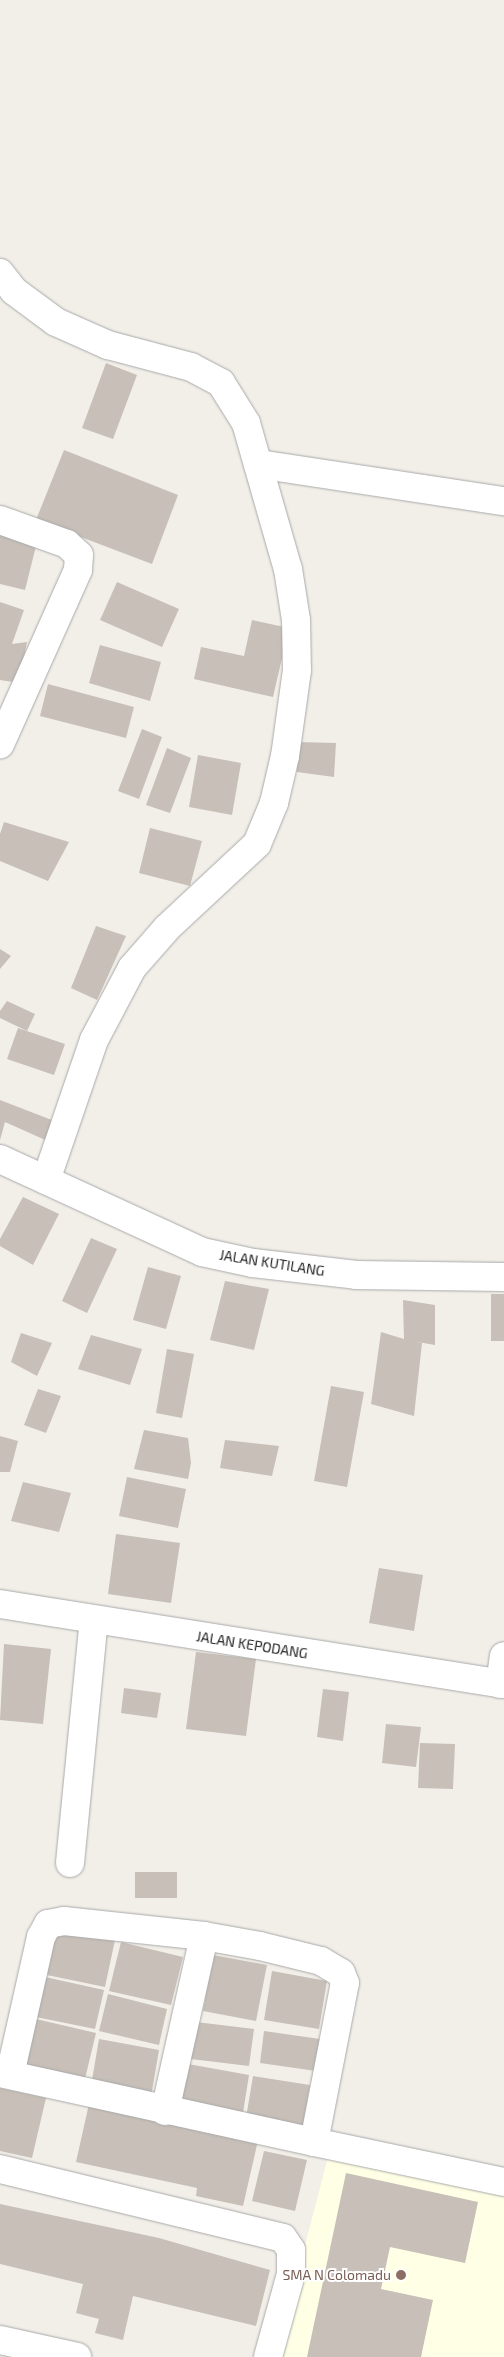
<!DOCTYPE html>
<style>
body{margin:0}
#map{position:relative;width:504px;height:2357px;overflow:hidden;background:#f2efe9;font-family:"Exo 2",sans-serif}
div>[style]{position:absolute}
.education>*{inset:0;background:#ffffe5}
.building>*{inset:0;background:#c7bfb8}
.roads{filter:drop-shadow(0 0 1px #a9a9a9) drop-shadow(0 0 1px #a9a9a9)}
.minor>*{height:28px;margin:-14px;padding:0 14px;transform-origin:14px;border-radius:14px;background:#fff}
.dots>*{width:14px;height:14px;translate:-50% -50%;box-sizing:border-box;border:2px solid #fff;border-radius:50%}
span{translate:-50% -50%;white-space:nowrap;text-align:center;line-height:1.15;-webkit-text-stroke:4px #fff;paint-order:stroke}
.street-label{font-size:14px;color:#222}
.education-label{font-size:14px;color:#785e54}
.right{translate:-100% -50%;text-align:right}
</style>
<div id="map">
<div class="education">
<i style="clip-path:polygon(328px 2157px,504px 2193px,504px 2357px,276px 2357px)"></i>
</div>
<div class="building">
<i style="clip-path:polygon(106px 363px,137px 375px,113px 439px,82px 428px)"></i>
<i style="clip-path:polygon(64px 450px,178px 495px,152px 564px,36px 520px)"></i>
<i style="clip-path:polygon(0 533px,37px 542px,25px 590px,0 584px)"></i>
<i style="clip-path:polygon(117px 582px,179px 609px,162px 647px,100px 620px)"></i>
<i style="clip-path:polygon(0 602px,24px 610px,12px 644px,27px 642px,19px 683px,0 680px)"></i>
<i style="clip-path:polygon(252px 620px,289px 628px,273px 697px,194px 679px,201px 647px,244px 656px)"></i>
<i style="clip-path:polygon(100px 645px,161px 662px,150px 701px,89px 683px)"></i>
<i style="clip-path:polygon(48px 684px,134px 707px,126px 738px,40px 716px)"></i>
<i style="clip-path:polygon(142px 729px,162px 737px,139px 799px,118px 791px)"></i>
<i style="clip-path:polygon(297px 742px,336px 743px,334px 777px,297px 772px)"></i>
<i style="clip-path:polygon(167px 748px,191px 758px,170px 813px,146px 805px)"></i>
<i style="clip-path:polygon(198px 755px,241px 763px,232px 815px,189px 807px)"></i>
<i style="clip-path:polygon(4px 822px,69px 842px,48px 881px,0 861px,0 834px)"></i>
<i style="clip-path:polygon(150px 828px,202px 841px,190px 886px,139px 873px)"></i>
<i style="clip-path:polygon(96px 926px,126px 936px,97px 1000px,71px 988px)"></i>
<i style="clip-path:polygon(0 949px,11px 956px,0 969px)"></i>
<i style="clip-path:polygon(7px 1001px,35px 1014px,27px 1031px,0 1018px,0 1011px)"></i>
<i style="clip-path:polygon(18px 1028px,65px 1044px,54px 1075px,7px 1059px)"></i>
<i style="clip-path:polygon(0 1100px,57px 1122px,52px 1143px,5px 1122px,0 1140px)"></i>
<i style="clip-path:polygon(23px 1197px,59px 1214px,33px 1265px,0 1246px,0 1239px)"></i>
<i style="clip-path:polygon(91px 1238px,117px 1249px,87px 1313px,62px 1301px)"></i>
<i style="clip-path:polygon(148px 1267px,181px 1276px,166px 1329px,133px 1320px)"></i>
<i style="clip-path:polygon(225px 1281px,269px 1289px,254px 1350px,210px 1340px)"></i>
<i style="clip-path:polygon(491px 1294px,504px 1294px,504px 1341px,491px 1341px)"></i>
<i style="clip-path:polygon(403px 1300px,435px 1305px,435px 1345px,412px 1341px,422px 1343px,414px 1416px,371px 1404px,381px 1332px,404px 1339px)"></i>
<i style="clip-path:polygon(21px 1333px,52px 1343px,37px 1376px,11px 1362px)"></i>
<i style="clip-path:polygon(91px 1335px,142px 1349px,130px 1385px,78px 1369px)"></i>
<i style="clip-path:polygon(167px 1349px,194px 1354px,182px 1418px,156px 1413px)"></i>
<i style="clip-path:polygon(331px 1386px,364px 1392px,347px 1487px,314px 1481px)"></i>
<i style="clip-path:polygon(38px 1389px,61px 1396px,46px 1433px,24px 1425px)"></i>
<i style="clip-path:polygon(144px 1430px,188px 1438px,191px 1463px,188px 1479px,134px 1469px)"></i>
<i style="clip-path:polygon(0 1436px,18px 1441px,10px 1472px,0 1472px)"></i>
<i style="clip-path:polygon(225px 1440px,279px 1446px,272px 1476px,220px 1468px)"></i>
<i style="clip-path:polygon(127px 1477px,186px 1489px,178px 1528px,119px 1516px)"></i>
<i style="clip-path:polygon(23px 1482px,71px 1493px,59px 1532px,11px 1521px)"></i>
<i style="clip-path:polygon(116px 1534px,180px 1543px,171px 1603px,108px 1594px)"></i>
<i style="clip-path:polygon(379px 1568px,423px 1575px,414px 1631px,369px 1623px)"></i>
<i style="clip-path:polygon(4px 1644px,51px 1649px,43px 1724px,0 1720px)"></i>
<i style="clip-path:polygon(196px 1652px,256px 1659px,246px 1736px,186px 1729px)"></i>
<i style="clip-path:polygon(124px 1688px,161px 1693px,157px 1718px,121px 1713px)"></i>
<i style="clip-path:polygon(323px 1689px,349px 1692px,343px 1741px,317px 1737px)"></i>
<i style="clip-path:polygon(386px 1724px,421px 1727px,416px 1767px,382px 1763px)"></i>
<i style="clip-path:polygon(420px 1743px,455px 1744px,453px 1789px,418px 1788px)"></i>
<i style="clip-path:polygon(135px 1872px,177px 1872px,177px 1898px,135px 1898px)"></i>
<i style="clip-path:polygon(57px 1928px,115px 1940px,105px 1987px,47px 1975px)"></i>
<i style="clip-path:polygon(121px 1942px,183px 1957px,171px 2005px,109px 1991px)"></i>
<i style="clip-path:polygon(213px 1955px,267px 1965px,256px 2021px,203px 2011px)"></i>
<i style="clip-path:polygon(272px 1971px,327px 1981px,319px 2029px,264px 2020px)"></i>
<i style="clip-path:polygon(45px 1977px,104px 1990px,95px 2029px,36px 2017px)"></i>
<i style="clip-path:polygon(108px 1994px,167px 2009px,159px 2045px,99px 2031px)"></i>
<i style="clip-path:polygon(36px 2019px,96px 2033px,84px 2083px,24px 2070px)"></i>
<i style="clip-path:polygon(196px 2022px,254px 2029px,249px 2066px,191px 2059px)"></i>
<i style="clip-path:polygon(264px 2031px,320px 2039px,316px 2071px,260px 2063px)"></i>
<i style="clip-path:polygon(99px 2039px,159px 2050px,151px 2097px,91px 2086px)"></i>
<i style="clip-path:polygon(188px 2064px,249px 2075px,242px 2119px,180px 2109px)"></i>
<i style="clip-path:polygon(253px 2076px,310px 2085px,303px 2127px,246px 2118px)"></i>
<i style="clip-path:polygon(0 2088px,46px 2098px,32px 2158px,0 2151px)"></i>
<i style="clip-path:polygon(89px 2104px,259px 2136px,243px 2206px,196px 2196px,197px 2188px,76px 2162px)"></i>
<i style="clip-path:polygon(264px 2151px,307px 2160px,295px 2211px,252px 2201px)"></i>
<i style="clip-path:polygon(346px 2173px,478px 2202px,465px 2263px,390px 2247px,381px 2289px,433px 2300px,421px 2357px,307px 2357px)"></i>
<i style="clip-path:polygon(0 2204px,159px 2238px,270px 2270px,256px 2326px,133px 2296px,123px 2340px,95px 2333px,99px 2319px,76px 2313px,83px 2284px,0 2264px)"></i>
</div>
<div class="roads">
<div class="minor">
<i style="left:0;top:273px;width:23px;rotate:52deg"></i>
<i style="left:14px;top:291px;width:52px;rotate:36.4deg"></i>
<i style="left:56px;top:322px;width:57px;rotate:23.9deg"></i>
<i style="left:108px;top:345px;width:86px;rotate:14.8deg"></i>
<i style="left:191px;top:367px;width:34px;rotate:28deg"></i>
<i style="left:221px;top:383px;width:47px;rotate:58deg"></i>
<i style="left:246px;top:423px;width:152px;rotate:74deg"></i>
<i style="left:288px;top:569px;width:52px;rotate:81.1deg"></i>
<i style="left:296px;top:620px;width:50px;rotate:88.9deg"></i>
<i style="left:297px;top:670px;width:87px;rotate:97.9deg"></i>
<i style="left:285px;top:756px;width:48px;rotate:103.2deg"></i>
<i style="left:274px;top:803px;width:44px;rotate:112.5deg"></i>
<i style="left:257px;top:844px;width:123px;rotate:137deg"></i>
<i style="left:167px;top:928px;width:53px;rotate:131.2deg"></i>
<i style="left:132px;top:968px;width:81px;rotate:117.8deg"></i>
<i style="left:94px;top:1040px;width:148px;rotate:108.9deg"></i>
<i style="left:258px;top:464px;width:249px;rotate:8.6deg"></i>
<i style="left:0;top:520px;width:71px;rotate:19.7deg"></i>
<i style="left:67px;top:544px;width:16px;rotate:43deg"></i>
<i style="left:79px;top:555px;width:15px;rotate:94deg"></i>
<i style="left:78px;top:570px;width:191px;rotate:114.1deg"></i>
<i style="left:0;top:1159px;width:222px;rotate:24.7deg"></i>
<i style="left:202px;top:1252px;width:52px;rotate:12.2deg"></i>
<i style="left:253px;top:1263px;width:104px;rotate:6.6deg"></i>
<i style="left:356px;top:1275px;width:148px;rotate:0.8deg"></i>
<i style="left:0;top:1604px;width:510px;rotate:9.02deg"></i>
<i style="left:500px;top:1684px;width:28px;rotate:-82deg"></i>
<i style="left:70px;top:1863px;width:244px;rotate:-84.4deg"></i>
<i style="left:0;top:2073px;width:321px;rotate:12.4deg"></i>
<i style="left:314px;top:2142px;width:162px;rotate:-79deg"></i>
<i style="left:345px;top:1983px;width:11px;rotate:-112deg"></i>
<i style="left:341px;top:1973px;width:23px;rotate:-149deg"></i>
<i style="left:321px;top:1961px;width:63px;rotate:-166.2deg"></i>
<i style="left:260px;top:1946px;width:57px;rotate:-169.9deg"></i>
<i style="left:204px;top:1936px;width:141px;rotate:-173.9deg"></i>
<i style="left:64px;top:1921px;width:16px;rotate:169deg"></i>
<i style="left:48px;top:1924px;width:15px;rotate:118deg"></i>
<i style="left:41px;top:1937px;width:141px;rotate:102.7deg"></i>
<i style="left:165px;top:2111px;width:179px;rotate:-77.4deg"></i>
<i style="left:314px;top:2142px;width:194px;rotate:11.9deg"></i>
<i style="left:0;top:2169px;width:291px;rotate:13.7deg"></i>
<i style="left:283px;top:2238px;width:14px;rotate:56deg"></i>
<i style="left:291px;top:2250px;width:24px;rotate:90deg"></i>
<i style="left:291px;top:2274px;width:86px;rotate:105.5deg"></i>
<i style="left:0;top:2340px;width:79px;rotate:12.4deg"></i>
</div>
</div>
<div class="dots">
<i style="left:401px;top:2275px;background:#8d6e63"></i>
</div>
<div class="street-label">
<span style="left:272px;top:1263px;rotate:9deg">JALAN KUTILANG</span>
<span style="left:252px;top:1645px;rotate:9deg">JALAN KEPODANG</span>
</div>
<div class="education-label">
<span class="right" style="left:391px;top:2275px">SMA N Colomadu</span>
</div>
</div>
